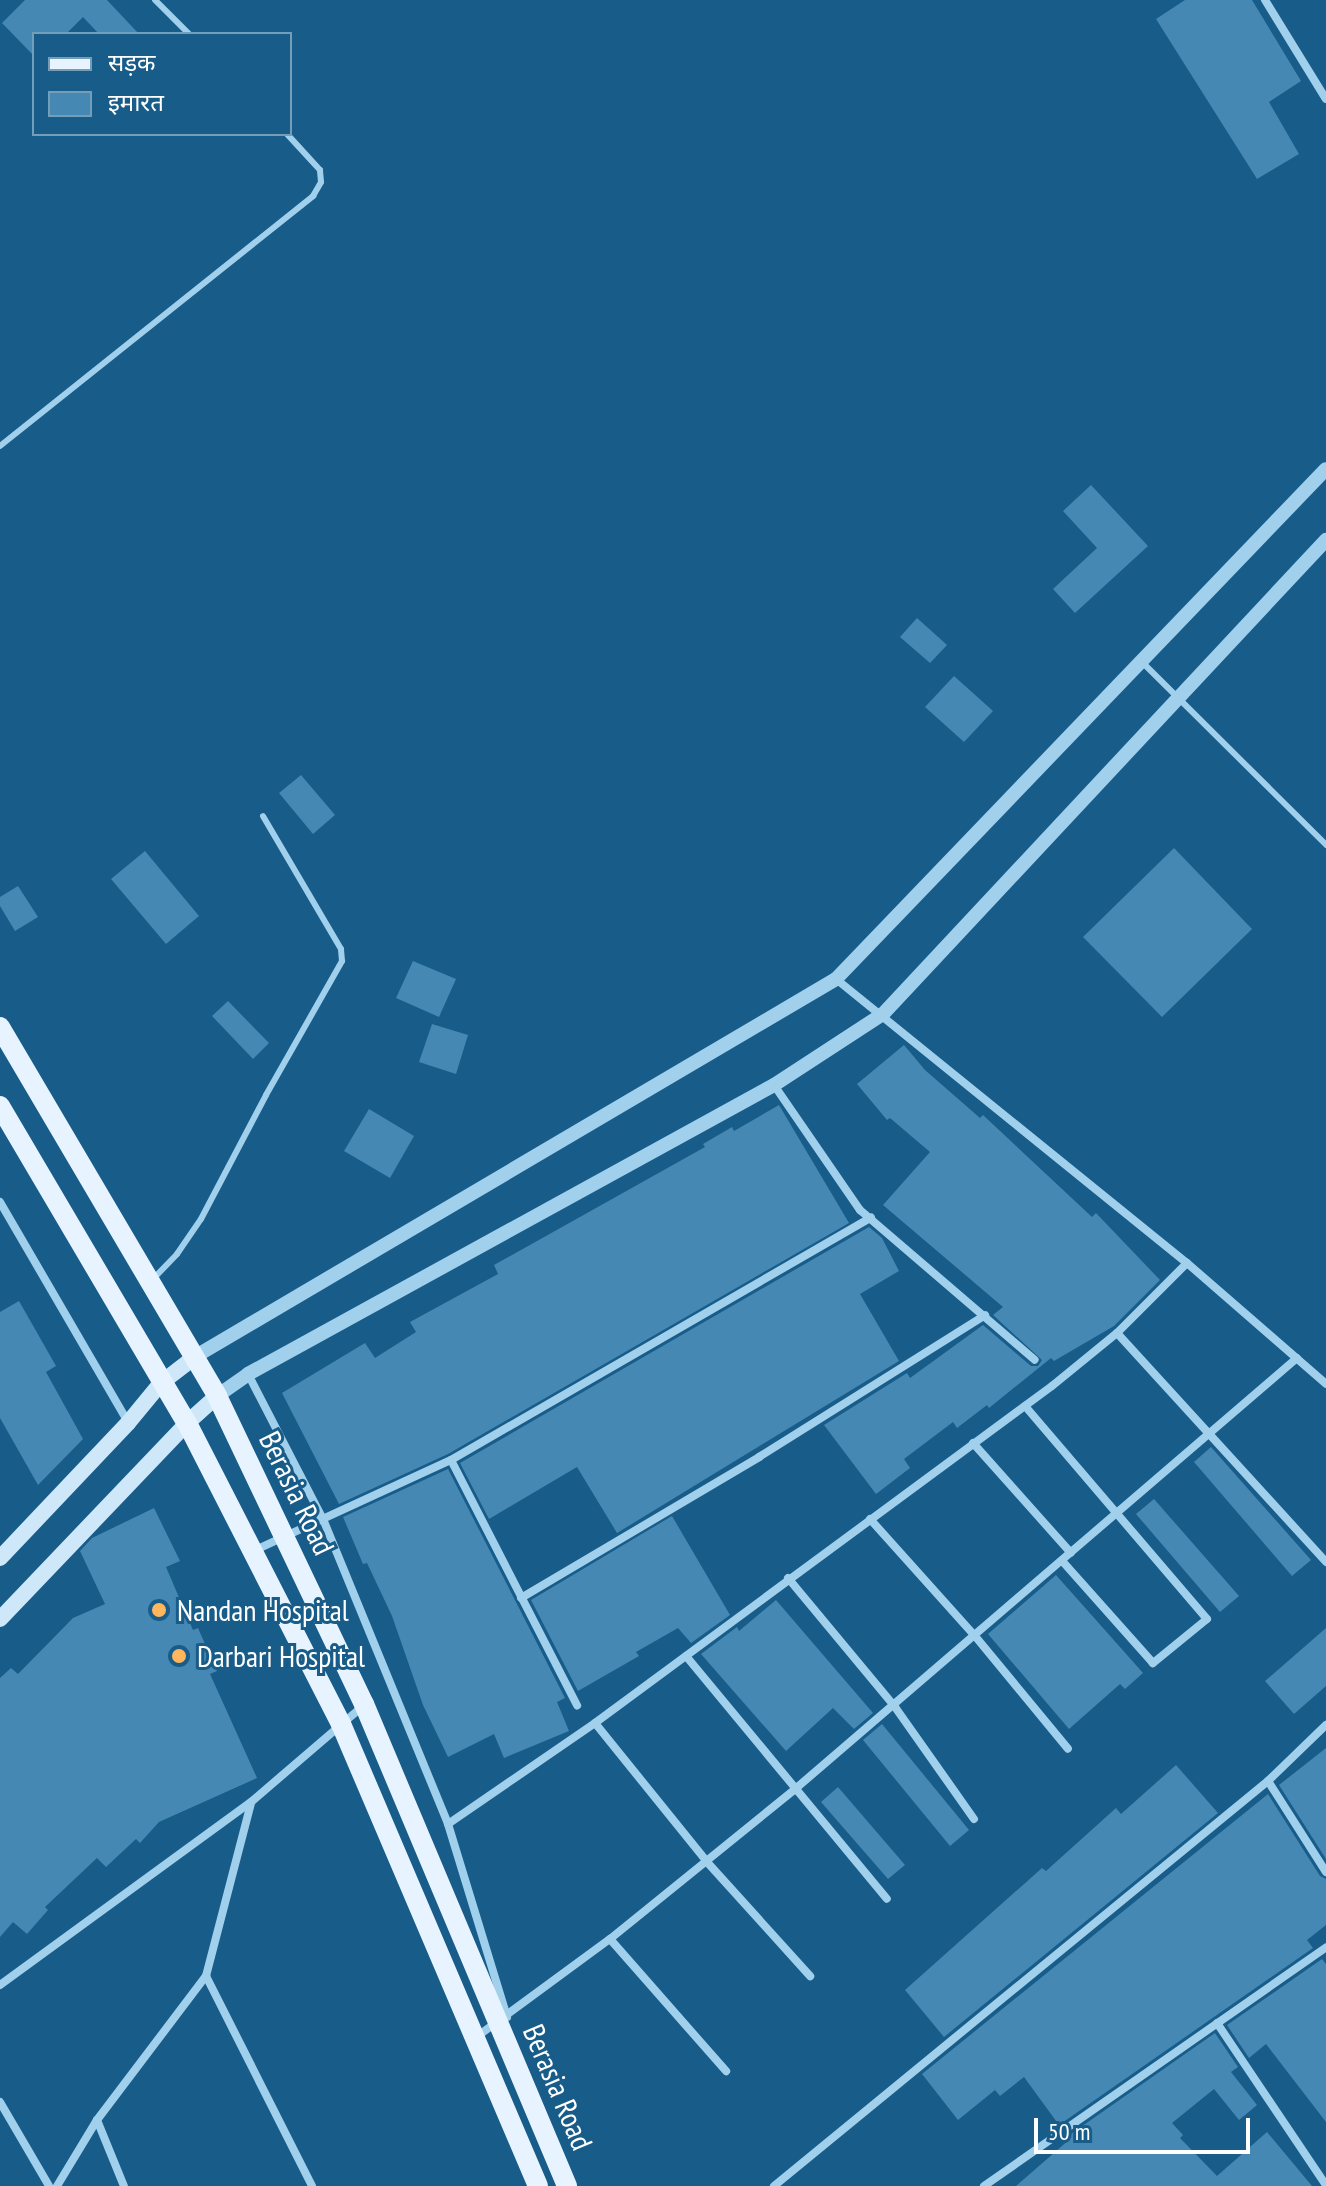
<!DOCTYPE html>
<meta charset="utf-8">
<style>
body{margin:0}
#map{position:relative;width:1326px;height:2186px;overflow:hidden;background:#185c89;font-family:"PT Sans Narrow","Noto Sans Devanagari",sans-serif}
div>[style]{position:absolute}
.building>*{inset:0;background:#4588b4}
.service>*{height:6px;margin:-3px;padding:0 3px;transform-origin:3px;border-radius:3px;background:#a1d0ed}
.minor>*{height:8px;margin:-4px;padding:0 4px;transform-origin:4px;border-radius:4px;background:#a1d0ed}
.tertiary>*{height:14px;margin:-7px;padding:0 7px;transform-origin:7px;border-radius:7px;background:#a1d0ed}
.secondary>*{height:16px;margin:-8px;padding:0 8px;transform-origin:8px;border-radius:8px;background:#cee8fa}
.primary>*{height:20px;margin:-10px;padding:0 10px;transform-origin:10px;border-radius:10px;background:#e7f4ff}
.dots>*{width:22px;height:22px;translate:-50% -50%;box-sizing:border-box;border:4px solid #185c89;border-radius:50%}
span{translate:-50% -50%;white-space:nowrap;text-align:center;line-height:1.15;-webkit-text-stroke:6px #185c89;paint-order:stroke}
.street-label{font-size:30px;color:#fff}
.poi-label{font-size:30px;color:#fff}
.left{translate:0 -50%;text-align:left}
.legend{position:absolute;left:32px;top:32px;width:260px;height:104px;box-sizing:border-box;background:#185c89;border:2px solid #749db8;margin:0;padding:10px 14px;list-style:none;font-size:24px;color:#fff}
.legend li{display:flex;align-items:center;gap:16px;height:40px}
.legend b{width:40px;border:2px solid #749db8}
.scale{position:absolute;left:1034px;top:2118px;width:216px;height:36px;box-sizing:border-box;border:4px solid #fff;border-top:0;padding-left:10px;font-size:24px;line-height:28px;white-space:nowrap;color:#fff;-webkit-text-stroke:6px #185c89;paint-order:stroke}
</style>
<div id="map">
<div class="building">
<i style="clip-path:polygon(25px 0,107px 0,139px 34px,99px 34px,83px 17px,66px 34px,34px 34px,34px 56px,2px 23px)"></i>
<i style="clip-path:polygon(1185px 0,1252px 0,1301px 81px,1269px 102px,1299px 154px,1257px 179px,1156px 19px)"></i>
<i style="clip-path:polygon(1091px 485px,1148px 546px,1075px 613px,1053px 589px,1097px 548px,1063px 511px)"></i>
<i style="clip-path:polygon(917px 618px,947px 645px,930px 663px,900px 637px)"></i>
<i style="clip-path:polygon(954px 676px,993px 711px,964px 742px,925px 707px)"></i>
<i style="clip-path:polygon(301px 775px,335px 815px,313px 834px,279px 793px)"></i>
<i style="clip-path:polygon(1174px 848px,1252px 929px,1162px 1017px,1083px 937px)"></i>
<i style="clip-path:polygon(145px 851px,199px 916px,166px 944px,111px 879px)"></i>
<i style="clip-path:polygon(18px 886px,38px 917px,15px 931px,0 906px,0 897px)"></i>
<i style="clip-path:polygon(413px 961px,456px 979px,439px 1017px,396px 998px)"></i>
<i style="clip-path:polygon(228px 1001px,269px 1043px,253px 1059px,212px 1016px)"></i>
<i style="clip-path:polygon(432px 1024px,468px 1035px,456px 1074px,419px 1062px)"></i>
<i style="clip-path:polygon(904px 1045px,925px 1070px,980px 1118px,983px 1115px,1092px 1217px,1096px 1213px,1160px 1280px,1114px 1326px,1054px 1361px,1051px 1358px,989px 1408px,987px 1405px,957px 1428px,953px 1422px,904px 1459px,910px 1468px,876px 1494px,824px 1425px,907px 1373px,910px 1378px,983px 1325px,1031px 1366px,1038px 1366px,1042px 1360px,993px 1315px,1003px 1307px,883px 1205px,930px 1152px,890px 1118px,887px 1120px,857px 1084px)"></i>
<i style="clip-path:polygon(779px 1105px,849px 1223px,448px 1454px,339px 1504px,282px 1393px,365px 1343px,375px 1358px,416px 1332px,410px 1322px,498px 1274px,494px 1265px,705px 1147px,703px 1144px,732px 1127px,734px 1131px)"></i>
<i style="clip-path:polygon(369px 1109px,414px 1136px,390px 1178px,344px 1151px)"></i>
<i style="clip-path:polygon(869px 1227px,882px 1238px,899px 1271px,860px 1294px,899px 1361px,617px 1533px,577px 1467px,489px 1519px,460px 1463px)"></i>
<i style="clip-path:polygon(19px 1301px,56px 1366px,46px 1372px,83px 1439px,38px 1485px,0 1418px,0 1312px)"></i>
<i style="clip-path:polygon(1211px 1447px,1311px 1560px,1292px 1576px,1194px 1462px)"></i>
<i style="clip-path:polygon(448px 1469px,565px 1698px,557px 1702px,569px 1731px,504px 1758px,494px 1734px,448px 1757px,423px 1705px,392px 1616px,367px 1563px,363px 1564px,343px 1517px)"></i>
<i style="clip-path:polygon(1154px 1499px,1239px 1596px,1220px 1612px,1136px 1514px)"></i>
<i style="clip-path:polygon(154px 1508px,180px 1561px,166px 1567px,193px 1630px,198px 1628px,217px 1671px,210px 1674px,257px 1778px,159px 1822px,140px 1843px,136px 1839px,106px 1867px,97px 1858px,45px 1907px,48px 1910px,27px 1934px,13px 1922px,0 1937px,0 1678px,11px 1668px,18px 1674px,73px 1618px,105px 1604px,80px 1551px,92px 1538px)"></i>
<i style="clip-path:polygon(672px 1516px,730px 1615px,691px 1643px,678px 1628px,636px 1652px,639px 1656px,578px 1691px,531px 1600px)"></i>
<i style="clip-path:polygon(1056px 1575px,1143px 1673px,1125px 1689px,1120px 1684px,1069px 1729px,988px 1634px)"></i>
<i style="clip-path:polygon(776px 1600px,873px 1713px,854px 1729px,833px 1708px,786px 1751px,701px 1654px,737px 1627px,739px 1631px)"></i>
<i style="clip-path:polygon(1326px 1628px,1326px 1686px,1294px 1714px,1265px 1681px)"></i>
<i style="clip-path:polygon(882px 1724px,969px 1830px,950px 1846px,863px 1740px)"></i>
<i style="clip-path:polygon(1326px 1748px,1326px 1859px,1279px 1785px)"></i>
<i style="clip-path:polygon(1176px 1765px,1218px 1813px,944px 2037px,905px 1990px,1042px 1868px,1046px 1871px,1116px 1808px,1121px 1814px)"></i>
<i style="clip-path:polygon(838px 1787px,905px 1865px,888px 1879px,821px 1802px)"></i>
<i style="clip-path:polygon(1268px 1794px,1320px 1876px,1326px 1879px,1326px 1925px,1307px 1940px,1313px 1948px,1059px 2125px,1024px 2077px,1000px 2096px,995px 2090px,958px 2120px,922px 2074px)"></i>
<i style="clip-path:polygon(1322px 1959px,1326px 1964px,1326px 2122px,1266px 2044px,1249px 2058px,1227px 2025px)"></i>
<i style="clip-path:polygon(1215px 2033px,1238px 2067px,1231px 2072px,1257px 2105px,1239px 2120px,1214px 2089px,1172px 2123px,1183px 2135px,1180px 2138px,1217px 2176px,1267px 2132px,1312px 2186px,1016px 2186px,1070px 2139px,1068px 2136px)"></i>
</div>
<div class="service">
<i style="left:155px;top:0;width:48px;rotate:45deg"></i>
<i style="left:0;top:446px;width:401px;rotate:-38.6deg"></i>
<i style="left:313px;top:196px;width:16px;rotate:-60deg"></i>
<i style="left:321px;top:182px;width:12px;rotate:-95deg"></i>
<i style="left:320px;top:170px;width:49px;rotate:-132.5deg"></i>
<i style="left:1142px;top:662px;width:260px;rotate:44.8deg"></i>
<i style="left:154px;top:1278px;width:33px;rotate:-46deg"></i>
<i style="left:177px;top:1254px;width:42px;rotate:-55.6deg"></i>
<i style="left:201px;top:1219px;width:140px;rotate:-62.3deg"></i>
<i style="left:266px;top:1095px;width:154px;rotate:-60.4deg"></i>
<i style="left:342px;top:961px;width:12px;rotate:-95deg"></i>
<i style="left:341px;top:949px;width:154px;rotate:-120.4deg"></i>
</div>
<div class="minor">
<i style="left:1265px;top:0;width:116px;rotate:58.4deg"></i>
<i style="left:836px;top:979px;width:452px;rotate:39deg"></i>
<i style="left:1187px;top:1263px;width:184px;rotate:41deg"></i>
<i style="left:774px;top:1085px;width:152px;rotate:55.5deg"></i>
<i style="left:860px;top:1210px;width:230px;rotate:40.6deg"></i>
<i style="left:0;top:1202px;width:255px;rotate:59.8deg"></i>
<i style="left:1117px;top:1333px;width:310px;rotate:47.6deg"></i>
<i style="left:248px;top:1374px;width:163px;rotate:62.7deg"></i>
<i style="left:323px;top:1519px;width:330px;rotate:67.7deg"></i>
<i style="left:448px;top:1824px;width:202px;rotate:73deg"></i>
<i style="left:1025px;top:1406px;width:280px;rotate:49.5deg"></i>
<i style="left:1207px;top:1619px;width:70px;rotate:140.8deg"></i>
<i style="left:1153px;top:1663px;width:137px;rotate:-131.7deg"></i>
<i style="left:973px;top:1443px;width:147px;rotate:48.3deg"></i>
<i style="left:451px;top:1460px;width:276px;rotate:62.8deg"></i>
<i style="left:870px;top:1519px;width:157px;rotate:48.1deg"></i>
<i style="left:975px;top:1636px;width:146px;rotate:50.5deg"></i>
<i style="left:253px;top:1551px;width:218px;rotate:-24.7deg"></i>
<i style="left:451px;top:1460px;width:485px;rotate:-30deg"></i>
<i style="left:788px;top:1578px;width:168px;rotate:50.3deg"></i>
<i style="left:895px;top:1707px;width:137px;rotate:54.8deg"></i>
<i style="left:521px;top:1598px;width:277px;rotate:-30.6deg"></i>
<i style="left:759px;top:1457px;width:267px;rotate:-32.1deg"></i>
<i style="left:686px;top:1656px;width:315px;rotate:50.4deg"></i>
<i style="left:595px;top:1723px;width:179px;rotate:51.1deg"></i>
<i style="left:707px;top:1862px;width:154px;rotate:47.9deg"></i>
<i style="left:1268px;top:1781px;width:108px;rotate:57.5deg"></i>
<i style="left:448px;top:1824px;width:178px;rotate:-34.5deg"></i>
<i style="left:595px;top:1723px;width:568px;rotate:-36.41deg"></i>
<i style="left:1052px;top:1386px;width:84px;rotate:-39.2deg"></i>
<i style="left:1117px;top:1333px;width:99px;rotate:-45deg"></i>
<i style="left:610px;top:1939px;width:176px;rotate:48.7deg"></i>
<i style="left:206px;top:1976px;width:235px;rotate:63.2deg"></i>
<i style="left:0;top:1985px;width:311px;rotate:-36.1deg"></i>
<i style="left:251px;top:1802px;width:149px;rotate:-40.6deg"></i>
<i style="left:1217px;top:2023px;width:195px;rotate:56.1deg"></i>
<i style="left:475px;top:2038px;width:167px;rotate:-36.3deg"></i>
<i style="left:610px;top:1939px;width:237px;rotate:-39deg"></i>
<i style="left:794px;top:1790px;width:663px;rotate:-40.66deg"></i>
<i style="left:0;top:2102px;width:97px;rotate:59.7deg"></i>
<i style="left:97px;top:2120px;width:71px;rotate:67.8deg"></i>
<i style="left:57px;top:2186px;width:77px;rotate:-58.8deg"></i>
<i style="left:97px;top:2120px;width:181px;rotate:-52.9deg"></i>
<i style="left:206px;top:1976px;width:179px;rotate:-75.4deg"></i>
<i style="left:774px;top:2186px;width:639px;rotate:-39.35deg"></i>
<i style="left:1268px;top:1781px;width:81px;rotate:-44deg"></i>
<i style="left:984px;top:2186px;width:417px;rotate:-34.9deg"></i>
</div>
<div class="tertiary">
<i style="left:196px;top:1356px;width:743px;rotate:-30.5deg"></i>
<i style="left:836px;top:979px;width:707px;rotate:-46.15deg"></i>
<i style="left:217px;top:1396px;width:38px;rotate:-35deg"></i>
<i style="left:248px;top:1374px;width:600px;rotate:-28.79deg"></i>
<i style="left:774px;top:1085px;width:130px;rotate:-33.1deg"></i>
<i style="left:883px;top:1014px;width:649px;rotate:-46.94deg"></i>
</div>
<div class="secondary">
<i style="left:0;top:1558px;width:186px;rotate:-46.5deg"></i>
<i style="left:128px;top:1423px;width:52px;rotate:-50.5deg"></i>
<i style="left:161px;top:1383px;width:44px;rotate:-37.6deg"></i>
<i style="left:0;top:1619px;width:271px;rotate:-46.3deg"></i>
<i style="left:187px;top:1423px;width:40px;rotate:-42deg"></i>
</div>
<div class="primary">
<i style="left:0;top:1027px;width:428px;rotate:59.5deg"></i>
<i style="left:217px;top:1396px;width:341px;rotate:64.5deg"></i>
<i style="left:364px;top:1704px;width:523px;rotate:67.16deg"></i>
<i style="left:0;top:1106px;width:368px;rotate:59.5deg"></i>
<i style="left:187px;top:1423px;width:338px;rotate:62.9deg"></i>
<i style="left:341px;top:1724px;width:502px;rotate:66.91deg"></i>
</div>
<div class="dots">
<i style="left:159px;top:1610px;background:#ffb65d"></i>
<i style="left:179px;top:1656px;background:#ffb65d"></i>
</div>
<div class="street-label">
<span style="left:297px;top:1493px;rotate:64deg">Berasia Road</span>
<span style="left:558px;top:2087px;rotate:67deg">Berasia Road</span>
</div>
<div class="poi-label">
<span class="left" style="left:177px;top:1610px">Nandan Hospital</span>
<span class="left" style="left:197px;top:1656px">Darbari Hospital</span>
</div>
<ul class="legend">
<li><b style="height:10px;background:#e7f4ff"></b>सड़क</li>
<li><b style="height:22px;background:#4588b4"></b>इमारत</li>
</ul>
<div class="scale">50 m</div>
</div>
